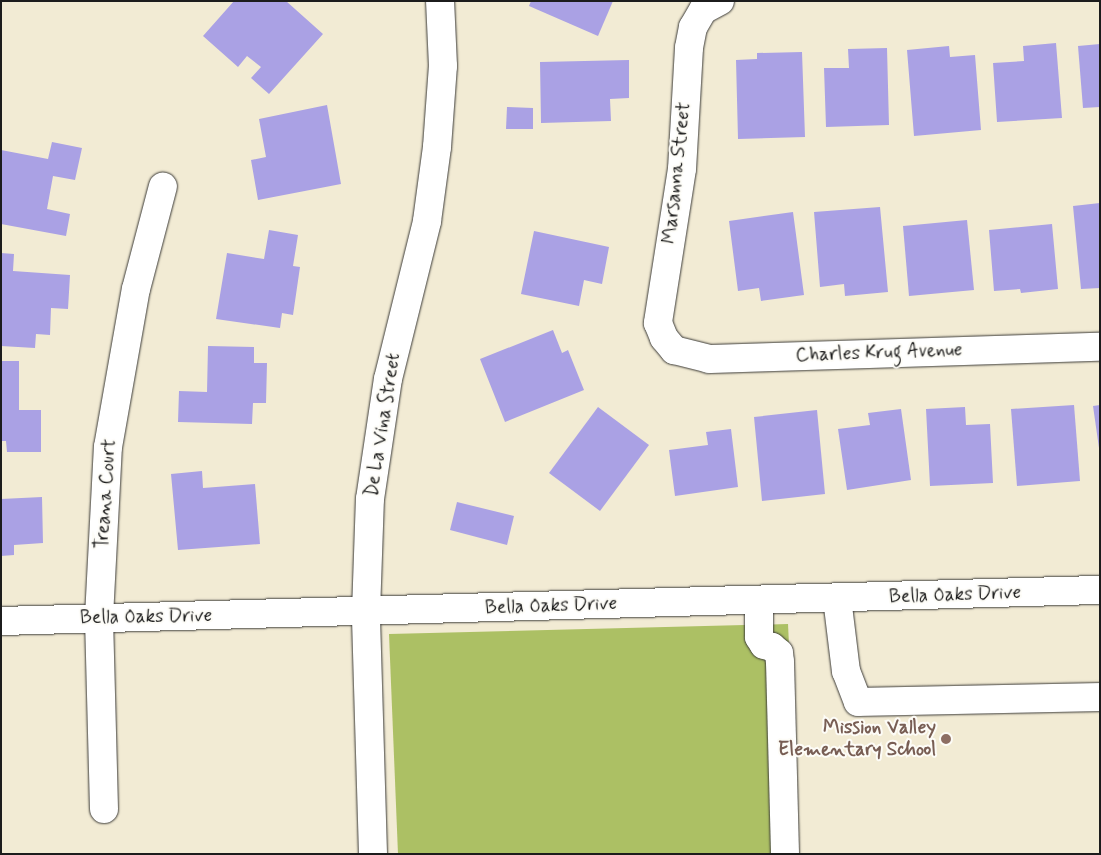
<!DOCTYPE html>
<style>
body{margin:0}
#map{position:relative;width:1101px;height:855px;overflow:hidden;background:#f2ebd4;font-family:Mynerve,sans-serif}
div>[style]{position:absolute}
.green>*{inset:0;background:#acc064}
.building>*{inset:0;background:#aaa1e4}
.roads{filter:drop-shadow(0 0 1px #3c3b38) drop-shadow(0 0 1px #3c3b38)}
.minor>*{height:28px;margin:-14px;padding:0 14px;transform-origin:14px;border-radius:14px;background:#fff}
.dots>*{width:14px;height:14px;translate:-50% -50%;box-sizing:border-box;border:2px solid #fdfcf7;border-radius:50%}
span{translate:-50% -50%;white-space:nowrap;text-align:center;line-height:1.15;-webkit-text-stroke:4px #fdfcf7;paint-order:stroke}
.street-label{font-size:19px;color:#1c1c1c}
.education-label{font-size:19px;color:#785e54;font-weight:700}
.right{translate:-100% -50%;text-align:right}
.frame{position:absolute;inset:0;border:2px solid #1c1c1c;pointer-events:none}
</style>
<div id="map">
<div class="green">
<i style="clip-path:polygon(788px 624px,799px 854px,398px 854px,389px 634px)"></i>
</div>
<div class="building">
<i style="clip-path:polygon(234px 1px,286px 1px,323px 34px,269px 94px,251px 78px,261px 67px,247px 56px,238px 67px,203px 36px)"></i>
<i style="clip-path:polygon(531px 1px,613px 1px,598px 36px,529px 6px)"></i>
<i style="clip-path:polygon(1056px 43px,1062px 118px,997px 122px,993px 63px,1024px 61px,1023px 46px)"></i>
<i style="clip-path:polygon(1100px 44px,1100px 107px,1083px 108px,1078px 46px)"></i>
<i style="clip-path:polygon(949px 46px,950px 57px,975px 55px,981px 130px,914px 136px,907px 50px)"></i>
<i style="clip-path:polygon(887px 48px,889px 125px,826px 127px,824px 68px,849px 68px,848px 49px)"></i>
<i style="clip-path:polygon(802px 52px,805px 137px,738px 139px,736px 60px,757px 59px,757px 53px)"></i>
<i style="clip-path:polygon(629px 60px,629px 98px,610px 99px,611px 121px,541px 123px,540px 62px)"></i>
<i style="clip-path:polygon(327px 105px,341px 184px,258px 200px,251px 160px,266px 157px,259px 119px)"></i>
<i style="clip-path:polygon(507px 107px,533px 108px,533px 129px,506px 129px)"></i>
<i style="clip-path:polygon(52px 142px,82px 148px,75px 180px,53px 176px,47px 209px,70px 214px,66px 236px,1px 224px,1px 150px,48px 159px)"></i>
<i style="clip-path:polygon(1100px 203px,1100px 288px,1081px 289px,1073px 206px)"></i>
<i style="clip-path:polygon(880px 207px,888px 292px,845px 296px,844px 284px,820px 287px,814px 212px)"></i>
<i style="clip-path:polygon(793px 212px,804px 295px,761px 301px,759px 288px,738px 291px,729px 221px)"></i>
<i style="clip-path:polygon(967px 220px,974px 290px,909px 296px,903px 226px)"></i>
<i style="clip-path:polygon(1052px 224px,1058px 289px,1021px 293px,1020px 289px,994px 291px,989px 230px)"></i>
<i style="clip-path:polygon(269px 230px,298px 235px,293px 266px,300px 267px,293px 315px,282px 313px,280px 328px,216px 319px,227px 253px,264px 259px)"></i>
<i style="clip-path:polygon(534px 231px,609px 247px,602px 284px,584px 280px,579px 306px,521px 294px)"></i>
<i style="clip-path:polygon(1px 253px,14px 254px,13px 271px,70px 275px,68px 309px,51px 308px,50px 335px,36px 334px,35px 348px,1px 346px)"></i>
<i style="clip-path:polygon(553px 330px,562px 353px,568px 350px,584px 390px,505px 422px,480px 359px)"></i>
<i style="clip-path:polygon(208px 346px,254px 347px,254px 363px,267px 363px,266px 403px,253px 403px,252px 424px,178px 422px,179px 391px,207px 392px)"></i>
<i style="clip-path:polygon(1px 361px,19px 361px,19px 410px,41px 410px,41px 452px,7px 452px,6px 441px,1px 441px)"></i>
<i style="clip-path:polygon(1074px 405px,1080px 481px,1017px 486px,1011px 409px)"></i>
<i style="clip-path:polygon(1100px 405px,1100px 448px,1099px 448px,1093px 406px)"></i>
<i style="clip-path:polygon(598px 407px,649px 445px,600px 511px,549px 473px)"></i>
<i style="clip-path:polygon(965px 407px,966px 425px,990px 424px,993px 483px,930px 486px,926px 409px)"></i>
<i style="clip-path:polygon(901px 409px,911px 480px,847px 490px,838px 429px,870px 425px,868px 413px)"></i>
<i style="clip-path:polygon(817px 410px,825px 494px,762px 501px,754px 417px)"></i>
<i style="clip-path:polygon(731px 429px,738px 487px,675px 496px,669px 450px,708px 445px,706px 432px)"></i>
<i style="clip-path:polygon(202px 471px,203px 488px,255px 484px,260px 544px,178px 550px,171px 474px)"></i>
<i style="clip-path:polygon(42px 497px,43px 543px,14px 545px,14px 555px,1px 556px,1px 499px)"></i>
<i style="clip-path:polygon(457px 502px,514px 516px,507px 545px,450px 530px)"></i>
</div>
<div class="roads">
<div class="minor">
<i style="left:720px;top:1px;width:19px;rotate:152deg"></i>
<i style="left:703px;top:10px;width:20px;rotate:120deg"></i>
<i style="left:693px;top:27px;width:21px;rotate:101deg"></i>
<i style="left:689px;top:48px;width:121px;rotate:93.3deg"></i>
<i style="left:682px;top:169px;width:156px;rotate:98.9deg"></i>
<i style="left:658px;top:323px;width:16px;rotate:68deg"></i>
<i style="left:664px;top:338px;width:16px;rotate:50deg"></i>
<i style="left:674px;top:350px;width:36px;rotate:14deg"></i>
<i style="left:709px;top:359px;width:391px;rotate:-1.8deg"></i>
<i style="left:837px;top:598px;width:74px;rotate:83deg"></i>
<i style="left:846px;top:671px;width:33px;rotate:69deg"></i>
<i style="left:858px;top:702px;width:242px;rotate:-1.2deg"></i>
<i style="left:759px;top:600px;width:37px;rotate:90deg"></i>
<i style="left:759px;top:637px;width:9px;rotate:58deg"></i>
<i style="left:764px;top:645px;width:8px;rotate:14deg"></i>
<i style="left:772px;top:647px;width:9px;rotate:41deg"></i>
<i style="left:779px;top:653px;width:9px;rotate:84deg"></i>
<i style="left:780px;top:662px;width:192px;rotate:88.5deg"></i>
<i style="left:1px;top:621px;width:1099px;rotate:-1.62deg"></i>
<i style="left:104px;top:809px;width:192px;rotate:-91.5deg"></i>
<i style="left:99px;top:617px;width:170px;rotate:-87deg"></i>
<i style="left:108px;top:447px;width:160px;rotate:-80deg"></i>
<i style="left:136px;top:289px;width:106px;rotate:-75.3deg"></i>
<i style="left:373px;top:854px;width:242px;rotate:-91.7deg"></i>
<i style="left:366px;top:612px;width:113px;rotate:-88deg"></i>
<i style="left:370px;top:499px;width:121px;rotate:-81.5deg"></i>
<i style="left:388px;top:379px;width:163px;rotate:-76.1deg"></i>
<i style="left:427px;top:221px;width:75px;rotate:-82.3deg"></i>
<i style="left:437px;top:147px;width:81px;rotate:-85.8deg"></i>
<i style="left:443px;top:66px;width:65px;rotate:-92.6deg"></i>
</div>
</div>
<div class="dots">
<i style="left:946px;top:739px;background:#8d6e63"></i>
</div>
<div class="street-label">
<span style="left:677px;top:173px;rotate:-84deg">Marsanna Street</span>
<span style="left:879px;top:353px;rotate:-2deg">Charles Krug Avenue</span>
<span style="left:383px;top:425px;rotate:-81deg">De La Vina Street</span>
<span style="left:106px;top:494px;rotate:-86deg">Treana Court</span>
<span style="left:955px;top:595px;rotate:-2deg">Bella Oaks Drive</span>
<span style="left:551px;top:606px;rotate:-2deg">Bella Oaks Drive</span>
<span style="left:146px;top:617px;rotate:-1deg">Bella Oaks Drive</span>
</div>
<div class="education-label">
<span class="right" style="left:936px;top:739px">Mission Valley<br>Elementary School</span>
</div>
<div class="frame"></div>
</div>
